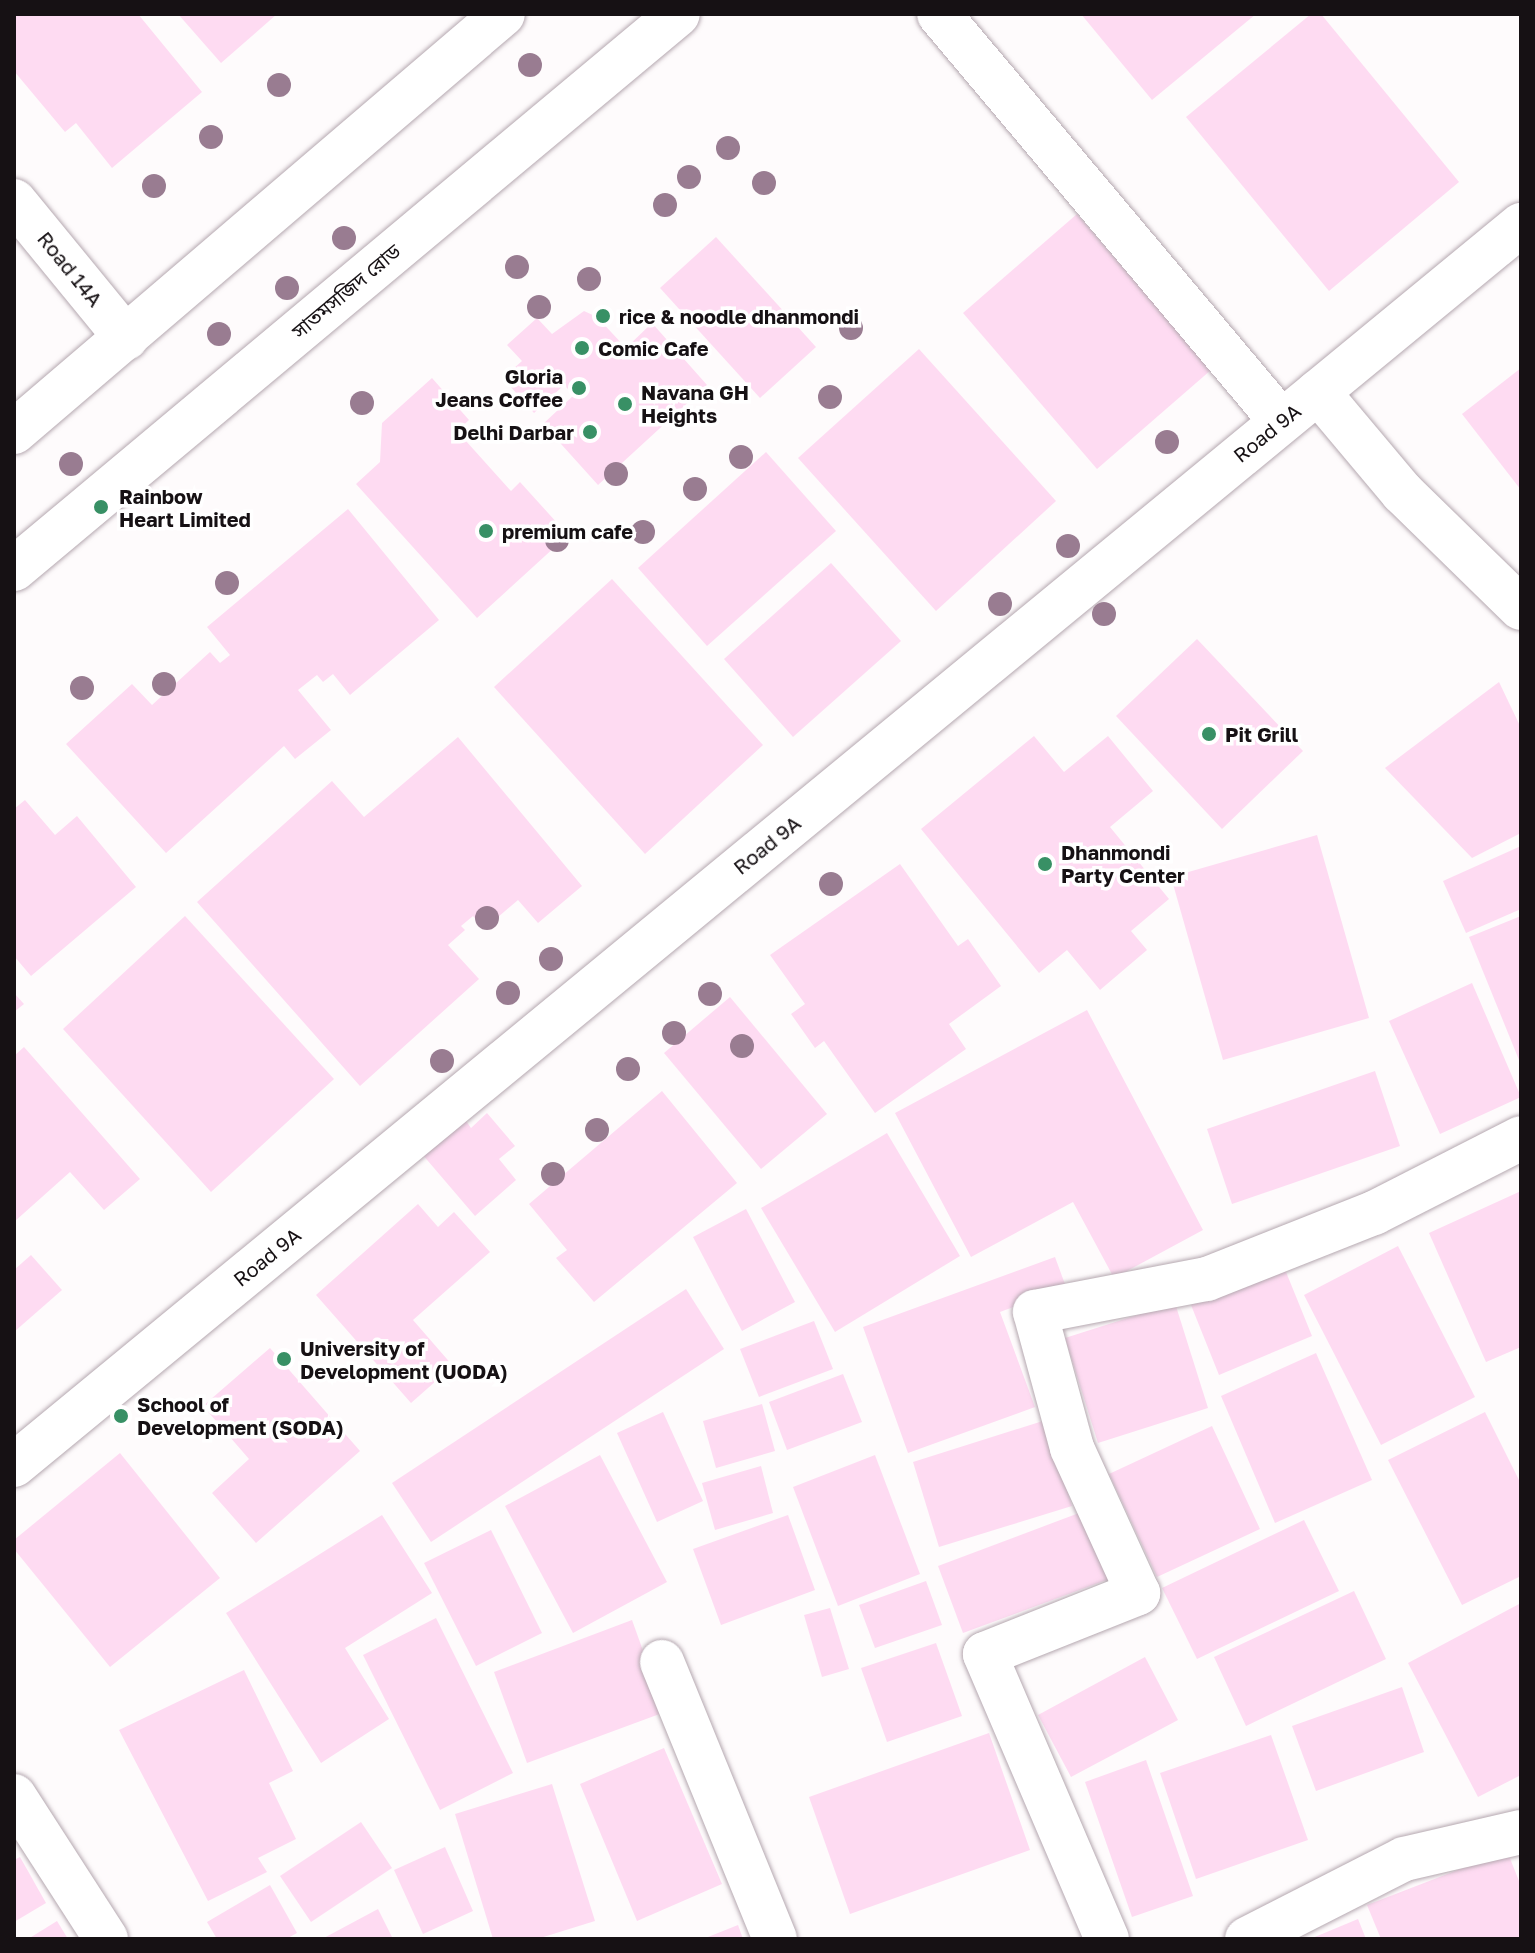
<!DOCTYPE html>
<meta charset="utf-8">
<style>
body{margin:0}
#map{position:relative;width:1535px;height:1953px;overflow:hidden;background:#fefbfc;font-family:"Golos Text","Noto Sans Bengali",sans-serif}
div>[style]{position:absolute}
.building>*{inset:0;background:#fedbf2}
.roads{filter:drop-shadow(0 0 2px #b5a8b0) drop-shadow(0 0 2px #b5a8b0)}
.minor>*{height:44px;margin:-22px;padding:0 22px;transform-origin:22px;border-radius:22px;background:#fff}
.secondary>*{height:44px;margin:-22px;padding:0 22px;transform-origin:22px;border-radius:22px;background:#fff}
.trees>*{width:24px;height:24px;margin:-12px;border-radius:50%;background:#997c91}
.dots>*{width:22px;height:22px;translate:-50% -50%;box-sizing:border-box;border:4px solid #fff;border-radius:50%}
span{translate:-50% -50%;white-space:nowrap;text-align:center;line-height:1.15;-webkit-text-stroke:7px #fff;paint-order:stroke}
.street-label{font-size:20px;color:#161114}
.poi-label{font-size:20px;color:#161114;font-weight:700}
.left{translate:0 -50%;text-align:left}
.right{translate:-100% -50%;text-align:right}
.frame{position:absolute;inset:0;border:16px solid #161114;pointer-events:none}
</style>
<div id="map">
<div class="building">
<i style="clip-path:polygon(14px 14px,138px 14px,202px 92px,112px 168px,76px 123px,65px 132px,14px 71px)"></i>
<i style="clip-path:polygon(178px 14px,277px 14px,221px 63px)"></i>
<i style="clip-path:polygon(1081px 14px,1256px 14px,1152px 100px)"></i>
<i style="clip-path:polygon(1311px 14px,1321px 14px,1459px 182px,1329px 291px,1186px 117px)"></i>
<i style="clip-path:polygon(1077px 214px,1211px 370px,1097px 469px,963px 313px)"></i>
<i style="clip-path:polygon(716px 237px,816px 347px,760px 398px,660px 288px)"></i>
<i style="clip-path:polygon(584px 311px,597px 317px,626px 348px,652px 323px,707px 385px,598px 485px,543px 424px,574px 395px,564px 385px,534px 413px,503px 378px,522px 361px,507px 345px,537px 318px,552px 334px)"></i>
<i style="clip-path:polygon(919px 349px,1056px 501px,936px 611px,798px 458px)"></i>
<i style="clip-path:polygon(1521px 368px,1521px 490px,1462px 414px)"></i>
<i style="clip-path:polygon(432px 378px,469px 420px,457px 431px,511px 491px,520px 482px,568px 535px,477px 618px,356px 484px,380px 462px,382px 423px)"></i>
<i style="clip-path:polygon(766px 452px,836px 531px,707px 646px,638px 568px)"></i>
<i style="clip-path:polygon(348px 509px,439px 620px,350px 695px,333px 674px,323px 682px,317px 675px,298px 690px,331px 730px,295px 759px,284px 746px,166px 853px,66px 744px,132px 684px,152px 705px,210px 652px,220px 663px,230px 655px,207px 627px)"></i>
<i style="clip-path:polygon(831px 563px,901px 641px,793px 737px,724px 659px)"></i>
<i style="clip-path:polygon(612px 579px,763px 745px,645px 854px,494px 687px)"></i>
<i style="clip-path:polygon(1197px 639px,1303px 751px,1222px 829px,1116px 716px)"></i>
<i style="clip-path:polygon(1499px 682px,1521px 728px,1521px 833px,1472px 858px,1385px 768px)"></i>
<i style="clip-path:polygon(1034px 736px,1064px 772px,1108px 736px,1153px 791px,1110px 827px,1169px 899px,1131px 931px,1147px 950px,1100px 990px,1067px 950px,1039px 973px,921px 829px)"></i>
<i style="clip-path:polygon(458px 737px,582px 886px,538px 923px,518px 900px,484px 929px,473px 916px,461px 926px,465px 930px,448px 945px,479px 979px,360px 1086px,197px 902px,332px 781px,364px 817px)"></i>
<i style="clip-path:polygon(25px 800px,55px 835px,77px 816px,136px 887px,31px 976px,14px 956px,14px 809px)"></i>
<i style="clip-path:polygon(1317px 835px,1369px 1018px,1223px 1060px,1171px 877px)"></i>
<i style="clip-path:polygon(1521px 846px,1521px 909px,1466px 933px,1443px 881px)"></i>
<i style="clip-path:polygon(900px 864px,958px 946px,968px 939px,1001px 986px,949px 1024px,966px 1049px,875px 1113px,824px 1041px,815px 1048px,791px 1014px,805px 1004px,770px 955px)"></i>
<i style="clip-path:polygon(185px 916px,334px 1079px,211px 1192px,63px 1029px)"></i>
<i style="clip-path:polygon(1521px 916px,1521px 1065px,1469px 937px)"></i>
<i style="clip-path:polygon(1472px 983px,1521px 1097px,1440px 1134px,1389px 1021px)"></i>
<i style="clip-path:polygon(14px 993px,24px 1004px,14px 1012px)"></i>
<i style="clip-path:polygon(730px 997px,827px 1114px,761px 1169px,664px 1053px)"></i>
<i style="clip-path:polygon(1087px 1010px,1203px 1230px,1114px 1278px,1073px 1202px,971px 1257px,895px 1113px)"></i>
<i style="clip-path:polygon(24px 1047px,140px 1179px,104px 1210px,70px 1172px,14px 1222px,14px 1056px)"></i>
<i style="clip-path:polygon(1375px 1071px,1400px 1146px,1232px 1204px,1207px 1129px)"></i>
<i style="clip-path:polygon(662px 1091px,737px 1183px,594px 1302px,556px 1258px,567px 1250px,529px 1204px)"></i>
<i style="clip-path:polygon(487px 1113px,515px 1146px,499px 1159px,516px 1180px,475px 1216px,422px 1154px,464px 1118px,471px 1128px)"></i>
<i style="clip-path:polygon(887px 1133px,960px 1256px,835px 1332px,761px 1208px)"></i>
<i style="clip-path:polygon(1521px 1191px,1521px 1347px,1486px 1362px,1429px 1233px)"></i>
<i style="clip-path:polygon(418px 1204px,438px 1227px,454px 1212px,490px 1252px,413px 1320px,453px 1366px,411px 1403px,316px 1295px)"></i>
<i style="clip-path:polygon(746px 1209px,795px 1302px,742px 1331px,693px 1237px)"></i>
<i style="clip-path:polygon(1398px 1246px,1475px 1397px,1381px 1445px,1304px 1295px)"></i>
<i style="clip-path:polygon(31px 1255px,62px 1290px,14px 1332px,14px 1270px)"></i>
<i style="clip-path:polygon(1055px 1257px,1066px 1287px,1000px 1312px,1035px 1407px,908px 1453px,863px 1327px)"></i>
<i style="clip-path:polygon(1284px 1267px,1312px 1336px,1219px 1375px,1191px 1305px)"></i>
<i style="clip-path:polygon(686px 1289px,724px 1349px,431px 1542px,392px 1483px)"></i>
<i style="clip-path:polygon(1175px 1303px,1208px 1408px,1098px 1443px,1065px 1338px)"></i>
<i style="clip-path:polygon(814px 1321px,833px 1369px,759px 1397px,740px 1349px)"></i>
<i style="clip-path:polygon(270px 1348px,360px 1451px,256px 1543px,212px 1493px,249px 1459px,203px 1406px)"></i>
<i style="clip-path:polygon(1316px 1353px,1372px 1480px,1275px 1523px,1221px 1396px)"></i>
<i style="clip-path:polygon(843px 1374px,862px 1422px,787px 1450px,769px 1402px)"></i>
<i style="clip-path:polygon(762px 1404px,775px 1451px,716px 1468px,703px 1421px)"></i>
<i style="clip-path:polygon(663px 1412px,703px 1501px,657px 1522px,617px 1433px)"></i>
<i style="clip-path:polygon(1485px 1412px,1521px 1484px,1521px 1576px,1462px 1605px,1388px 1460px)"></i>
<i style="clip-path:polygon(1046px 1420px,1072px 1506px,939px 1547px,913px 1462px)"></i>
<i style="clip-path:polygon(1212px 1426px,1260px 1529px,1157px 1577px,1109px 1474px)"></i>
<i style="clip-path:polygon(120px 1453px,220px 1578px,110px 1667px,14px 1549px,14px 1540px)"></i>
<i style="clip-path:polygon(600px 1455px,667px 1582px,573px 1633px,505px 1506px)"></i>
<i style="clip-path:polygon(875px 1455px,920px 1574px,838px 1606px,793px 1487px)"></i>
<i style="clip-path:polygon(761px 1466px,773px 1513px,715px 1530px,702px 1483px)"></i>
<i style="clip-path:polygon(1087px 1510px,1112px 1578px,963px 1633px,938px 1566px)"></i>
<i style="clip-path:polygon(382px 1515px,432px 1593px,345px 1648px,389px 1719px,321px 1763px,226px 1613px)"></i>
<i style="clip-path:polygon(788px 1515px,815px 1590px,721px 1625px,693px 1549px)"></i>
<i style="clip-path:polygon(1304px 1520px,1339px 1591px,1197px 1659px,1162px 1588px)"></i>
<i style="clip-path:polygon(491px 1530px,542px 1633px,476px 1666px,424px 1563px)"></i>
<i style="clip-path:polygon(926px 1581px,942px 1625px,875px 1648px,859px 1605px)"></i>
<i style="clip-path:polygon(1354px 1591px,1386px 1659px,1246px 1726px,1214px 1657px)"></i>
<i style="clip-path:polygon(1521px 1603px,1521px 1775px,1478px 1797px,1408px 1663px)"></i>
<i style="clip-path:polygon(830px 1608px,849px 1669px,822px 1677px,804px 1615px)"></i>
<i style="clip-path:polygon(436px 1618px,513px 1773px,440px 1810px,363px 1655px)"></i>
<i style="clip-path:polygon(632px 1620px,665px 1712px,527px 1763px,494px 1672px)"></i>
<i style="clip-path:polygon(936px 1643px,962px 1716px,887px 1742px,861px 1668px)"></i>
<i style="clip-path:polygon(1145px 1657px,1178px 1720px,1071px 1777px,1038px 1715px)"></i>
<i style="clip-path:polygon(244px 1670px,293px 1771px,269px 1783px,296px 1839px,258px 1858px,267px 1872px,208px 1901px,119px 1730px)"></i>
<i style="clip-path:polygon(1402px 1687px,1424px 1752px,1316px 1791px,1292px 1726px)"></i>
<i style="clip-path:polygon(989px 1733px,1030px 1850px,850px 1914px,809px 1797px)"></i>
<i style="clip-path:polygon(1271px 1735px,1308px 1840px,1196px 1879px,1160px 1773px)"></i>
<i style="clip-path:polygon(664px 1748px,722px 1884px,637px 1921px,580px 1784px)"></i>
<i style="clip-path:polygon(1146px 1760px,1193px 1896px,1132px 1917px,1085px 1782px)"></i>
<i style="clip-path:polygon(552px 1784px,595px 1921px,537px 1939px,493px 1939px,455px 1814px)"></i>
<i style="clip-path:polygon(361px 1822px,392px 1868px,311px 1922px,280px 1876px)"></i>
<i style="clip-path:polygon(445px 1847px,473px 1911px,423px 1934px,394px 1870px)"></i>
<i style="clip-path:polygon(1507px 1851px,1521px 1886px,1521px 1939px,1381px 1939px,1367px 1905px)"></i>
<i style="clip-path:polygon(20px 1857px,46px 1903px,14px 1922px,14px 1860px)"></i>
<i style="clip-path:polygon(270px 1885px,297px 1933px,286px 1939px,217px 1939px,207px 1922px)"></i>
<i style="clip-path:polygon(378px 1909px,393px 1939px,322px 1939px)"></i>
<i style="clip-path:polygon(1358px 1919px,1366px 1939px,1310px 1939px)"></i>
<i style="clip-path:polygon(57px 1921px,68px 1939px,28px 1939px)"></i>
<i style="clip-path:polygon(738px 1925px,743px 1939px,703px 1939px)"></i>
</div>
<div class="roads">
<div class="minor">
<i style="left:939px;top:14px;width:532px;rotate:49.96deg"></i>
<i style="left:14px;top:201px;width:177px;rotate:50.7deg"></i>
<i style="left:1318px;top:392px;width:131px;rotate:50deg"></i>
<i style="left:1402px;top:492px;width:166px;rotate:44.3deg"></i>
<i style="left:14px;top:1465px;width:1952px;rotate:-39.45deg"></i>
<i style="left:662px;top:1662px;width:299px;rotate:67.8deg"></i>
<i style="left:14px;top:1796px;width:170px;rotate:57.2deg"></i>
<i style="left:1107px;top:1939px;width:310px;rotate:-113.2deg"></i>
<i style="left:985px;top:1654px;width:165px;rotate:-21.7deg"></i>
<i style="left:1138px;top:1593px;width:159px;rotate:-114.5deg"></i>
<i style="left:1072px;top:1448px;width:141px;rotate:-105.2deg"></i>
<i style="left:1035px;top:1312px;width:175px;rotate:-10.9deg"></i>
<i style="left:1207px;top:1279px;width:180px;rotate:-21.6deg"></i>
<i style="left:1374px;top:1213px;width:165px;rotate:-27deg"></i>
<i style="left:1247px;top:1939px;width:176px;rotate:-27deg"></i>
<i style="left:1404px;top:1859px;width:120px;rotate:-13deg"></i>
</div>
<div class="secondary">
<i style="left:14px;top:432px;width:643px;rotate:-40.52deg"></i>
<i style="left:14px;top:569px;width:865px;rotate:-39.89deg"></i>
</div>
</div>
<div class="trees">
<i style="left:530px;top:65px"></i>
<i style="left:279px;top:85px"></i>
<i style="left:211px;top:137px"></i>
<i style="left:728px;top:148px"></i>
<i style="left:689px;top:177px"></i>
<i style="left:764px;top:183px"></i>
<i style="left:154px;top:186px"></i>
<i style="left:665px;top:205px"></i>
<i style="left:344px;top:238px"></i>
<i style="left:517px;top:267px"></i>
<i style="left:589px;top:279px"></i>
<i style="left:287px;top:288px"></i>
<i style="left:539px;top:307px"></i>
<i style="left:851px;top:328px"></i>
<i style="left:219px;top:334px"></i>
<i style="left:830px;top:397px"></i>
<i style="left:362px;top:403px"></i>
<i style="left:1167px;top:442px"></i>
<i style="left:741px;top:457px"></i>
<i style="left:71px;top:464px"></i>
<i style="left:616px;top:474px"></i>
<i style="left:695px;top:489px"></i>
<i style="left:643px;top:532px"></i>
<i style="left:557px;top:540px"></i>
<i style="left:1068px;top:546px"></i>
<i style="left:227px;top:583px"></i>
<i style="left:1000px;top:604px"></i>
<i style="left:1104px;top:614px"></i>
<i style="left:164px;top:684px"></i>
<i style="left:82px;top:688px"></i>
<i style="left:831px;top:884px"></i>
<i style="left:487px;top:918px"></i>
<i style="left:551px;top:959px"></i>
<i style="left:508px;top:993px"></i>
<i style="left:710px;top:994px"></i>
<i style="left:674px;top:1033px"></i>
<i style="left:742px;top:1046px"></i>
<i style="left:442px;top:1061px"></i>
<i style="left:628px;top:1069px"></i>
<i style="left:597px;top:1130px"></i>
<i style="left:553px;top:1174px"></i>
</div>
<div class="dots">
<i style="left:603px;top:316px;background:#389065"></i>
<i style="left:582px;top:348px;background:#389065"></i>
<i style="left:579px;top:388px;background:#389065"></i>
<i style="left:625px;top:404px;background:#389065"></i>
<i style="left:590px;top:432px;background:#389065"></i>
<i style="left:101px;top:507px;background:#389065"></i>
<i style="left:486px;top:531px;background:#389065"></i>
<i style="left:1209px;top:734px;background:#389065"></i>
<i style="left:1045px;top:864px;background:#389065"></i>
<i style="left:284px;top:1359px;background:#389065"></i>
<i style="left:121px;top:1416px;background:#389065"></i>
</div>
<div class="street-label">
<span style="left:70px;top:269px;rotate:51deg">Road 14A</span>
<span style="left:346px;top:291px;rotate:-40deg">সাতমসজিদ রোড</span>
<span style="left:1267px;top:433px;rotate:-39deg">Road 9A</span>
<span style="left:767px;top:845px;rotate:-39deg">Road 9A</span>
<span style="left:267px;top:1257px;rotate:-39deg">Road 9A</span>
</div>
<div class="poi-label">
<span class="left" style="left:619px;top:316px">rice &amp; noodle dhanmondi</span>
<span class="left" style="left:598px;top:348px">Comic Cafe</span>
<span class="right" style="left:563px;top:388px">Gloria<br>Jeans Coffee</span>
<span class="left" style="left:641px;top:404px">Navana GH<br>Heights</span>
<span class="right" style="left:574px;top:432px">Delhi Darbar</span>
<span class="left" style="left:119px;top:508px">Rainbow<br>Heart Limited</span>
<span class="left" style="left:502px;top:531px">premium cafe</span>
<span class="left" style="left:1225px;top:734px">Pit Grill</span>
<span class="left" style="left:1061px;top:864px">Dhanmondi<br>Party Center</span>
<span class="left" style="left:300px;top:1360px">University of<br>Development (UODA)</span>
<span class="left" style="left:137px;top:1416px">School of<br>Development (SODA)</span>
</div>
<div class="frame"></div>
</div>
